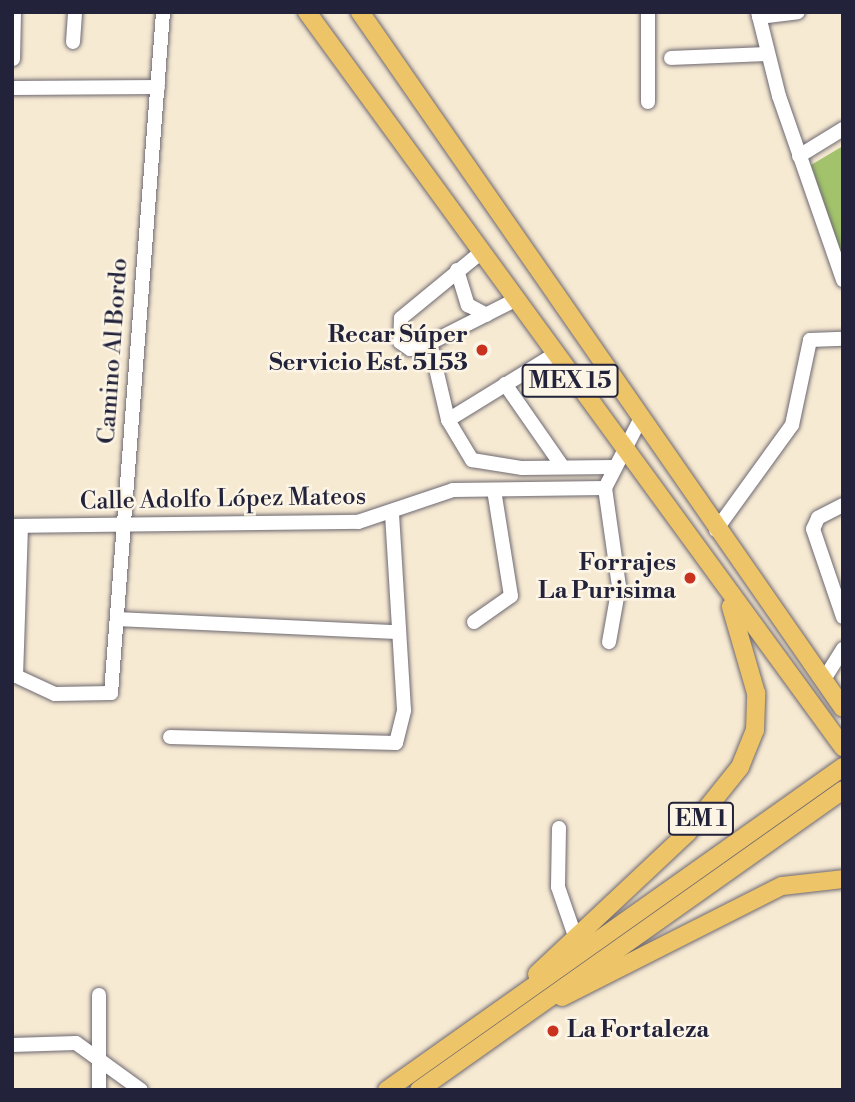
<!DOCTYPE html>
<meta charset="utf-8">
<style>
body{margin:0}
#map{position:relative;width:855px;height:1102px;overflow:hidden;background:#f7ead3;font-family:"Libre Bodoni",serif}
div>[style]{position:absolute}
.green>*{inset:0;background:#a2c36b}
.roads{filter:drop-shadow(0 0 2px #6d6870) drop-shadow(0 0 2px #6d6870)}
.minor>*{height:14px;margin:-7px;padding:0 7px;transform-origin:7px;border-radius:7px;background:#fff}
.major>*{height:18px;margin:-9px;padding:0 9px;transform-origin:9px;border-radius:9px;background:#eec469}
.dots>*{width:19px;height:19px;translate:-50% -50%;box-sizing:border-box;border:4px solid #fcf5e5;border-radius:50%}
span{translate:-50% -50%;white-space:nowrap;text-align:center;line-height:1.15;-webkit-text-stroke:5px #fcf5e5;paint-order:stroke}
.shield-label span{padding:2px 5px;background:#fcf5e5;border:2px solid;border-radius:5px;-webkit-text-stroke-width:0}
.shield-label{font-size:23px;color:#22223b;font-weight:700}
.poi-label{font-size:24px;color:#22223b;font-weight:700}
.right{translate:-100% -50%;text-align:right}
.left{translate:0 -50%;text-align:left}
.street-label{font-size:24px;color:#22223b}
.frame{position:absolute;inset:0;border:14px solid #22223b;pointer-events:none}
</style>
<div id="map">
<div class="green">
<i style="clip-path:polygon(843px 146px,843px 259px,811px 165px)"></i>
</div>
<div class="roads">
<div class="minor">
<i style="left:648px;top:12px;width:90px;rotate:90deg"></i>
<i style="left:758px;top:12px;width:87px;rotate:76deg"></i>
<i style="left:779px;top:96px;width:195px;rotate:70.8deg"></i>
<i style="left:759px;top:17px;width:39px;rotate:-7deg"></i>
<i style="left:73px;top:42px;width:30px;rotate:-86deg"></i>
<i style="left:671px;top:58px;width:95px;rotate:-2.4deg"></i>
<i style="left:13px;top:59px;width:47px;rotate:-88.8deg"></i>
<i style="left:12px;top:88px;width:146px;rotate:-0.4deg"></i>
<i style="left:799px;top:156px;width:52px;rotate:-31.5deg"></i>
<i style="left:479px;top:254px;width:101px;rotate:140.6deg"></i>
<i style="left:401px;top:318px;width:24px;rotate:92deg"></i>
<i style="left:400px;top:342px;width:12px;rotate:35deg"></i>
<i style="left:410px;top:349px;width:21px;rotate:-17deg"></i>
<i style="left:430px;top:343px;width:93px;rotate:-26.8deg"></i>
<i style="left:457px;top:270px;width:37px;rotate:73deg"></i>
<i style="left:468px;top:305px;width:21px;rotate:28deg"></i>
<i style="left:430px;top:343px;width:79px;rotate:76.8deg"></i>
<i style="left:448px;top:420px;width:47px;rotate:59deg"></i>
<i style="left:472px;top:460px;width:51px;rotate:9.1deg"></i>
<i style="left:522px;top:468px;width:92px;rotate:-0.6deg"></i>
<i style="left:505px;top:384px;width:100px;rotate:55.2deg"></i>
<i style="left:448px;top:420px;width:122px;rotate:-31.6deg"></i>
<i style="left:605px;top:488px;width:99px;rotate:81.9deg"></i>
<i style="left:619px;top:586px;width:57px;rotate:100.1deg"></i>
<i style="left:843px;top:505px;width:28px;rotate:153deg"></i>
<i style="left:818px;top:518px;width:12px;rotate:114deg"></i>
<i style="left:813px;top:529px;width:93px;rotate:71.2deg"></i>
<i style="left:13px;top:526px;width:345px;rotate:-0.7deg"></i>
<i style="left:358px;top:522px;width:100px;rotate:-18.6deg"></i>
<i style="left:453px;top:490px;width:152px;rotate:-0.8deg"></i>
<i style="left:605px;top:488px;width:76px;rotate:-62.8deg"></i>
<i style="left:21px;top:526px;width:150px;rotate:91.9deg"></i>
<i style="left:16px;top:676px;width:43px;rotate:24.8deg"></i>
<i style="left:55px;top:694px;width:56px;rotate:-1deg"></i>
<i style="left:111px;top:693px;width:683px;rotate:-85.63deg"></i>
<i style="left:716px;top:530px;width:130px;rotate:-54.1deg"></i>
<i style="left:792px;top:425px;width:87px;rotate:-78deg"></i>
<i style="left:810px;top:340px;width:33px;rotate:-2deg"></i>
<i style="left:118px;top:619px;width:277px;rotate:2.7deg"></i>
<i style="left:474px;top:622px;width:45px;rotate:-35.1deg"></i>
<i style="left:511px;top:596px;width:107px;rotate:-99.1deg"></i>
<i style="left:823px;top:681px;width:38px;rotate:-58deg"></i>
<i style="left:170px;top:737px;width:226px;rotate:1.5deg"></i>
<i style="left:396px;top:743px;width:34px;rotate:-76deg"></i>
<i style="left:404px;top:710px;width:195px;rotate:-93.5deg"></i>
<i style="left:559px;top:828px;width:59px;rotate:91deg"></i>
<i style="left:558px;top:887px;width:52px;rotate:70.9deg"></i>
<i style="left:99px;top:995px;width:95px;rotate:90deg"></i>
<i style="left:12px;top:1045px;width:64px;rotate:-1.8deg"></i>
<i style="left:76px;top:1043px;width:80px;rotate:35.9deg"></i>
</div>
<div class="major">
<i style="left:307px;top:12px;width:910px;rotate:53.9deg"></i>
<i style="left:360px;top:12px;width:847px;rotate:55.24deg"></i>
<i style="left:537px;top:974px;width:206px;rotate:-43.2deg"></i>
<i style="left:687px;top:833px;width:85px;rotate:-51.2deg"></i>
<i style="left:740px;top:767px;width:40px;rotate:-68deg"></i>
<i style="left:755px;top:730px;width:37px;rotate:-88deg"></i>
<i style="left:756px;top:693px;width:90px;rotate:-106.2deg"></i>
<i style="left:562px;top:997px;width:246px;rotate:-26.8deg"></i>
<i style="left:782px;top:886px;width:61px;rotate:-6.5deg"></i>
<i style="left:387px;top:1090px;width:559px;rotate:-35.31deg"></i>
<i style="left:419px;top:1090px;width:519px;rotate:-35.28deg"></i>
</div>
</div>
<div class="dots">
<i style="left:482px;top:350px;background:#c8321e"></i>
<i style="left:690px;top:578px;background:#c8321e"></i>
<i style="left:553px;top:1031px;background:#c8321e"></i>
</div>
<div class="shield-label">
<span style="left:570px;top:381px">MEX 15</span>
<span style="left:701px;top:819px">EM 1</span>
</div>
<div class="poi-label">
<span class="right" style="left:468px;top:350px">Recar Súper<br>Servicio Est. 5153</span>
<span class="right" style="left:676px;top:578px">Forrajes<br>La Purisima</span>
<span class="left" style="left:567px;top:1031px">La Fortaleza</span>
</div>
<div class="street-label">
<span style="left:114px;top:351px;rotate:-86deg">Camino Al Bordo</span>
<span style="left:223px;top:500px;rotate:-1deg">Calle Adolfo López Mateos</span>
</div>
<div class="frame"></div>
</div>
